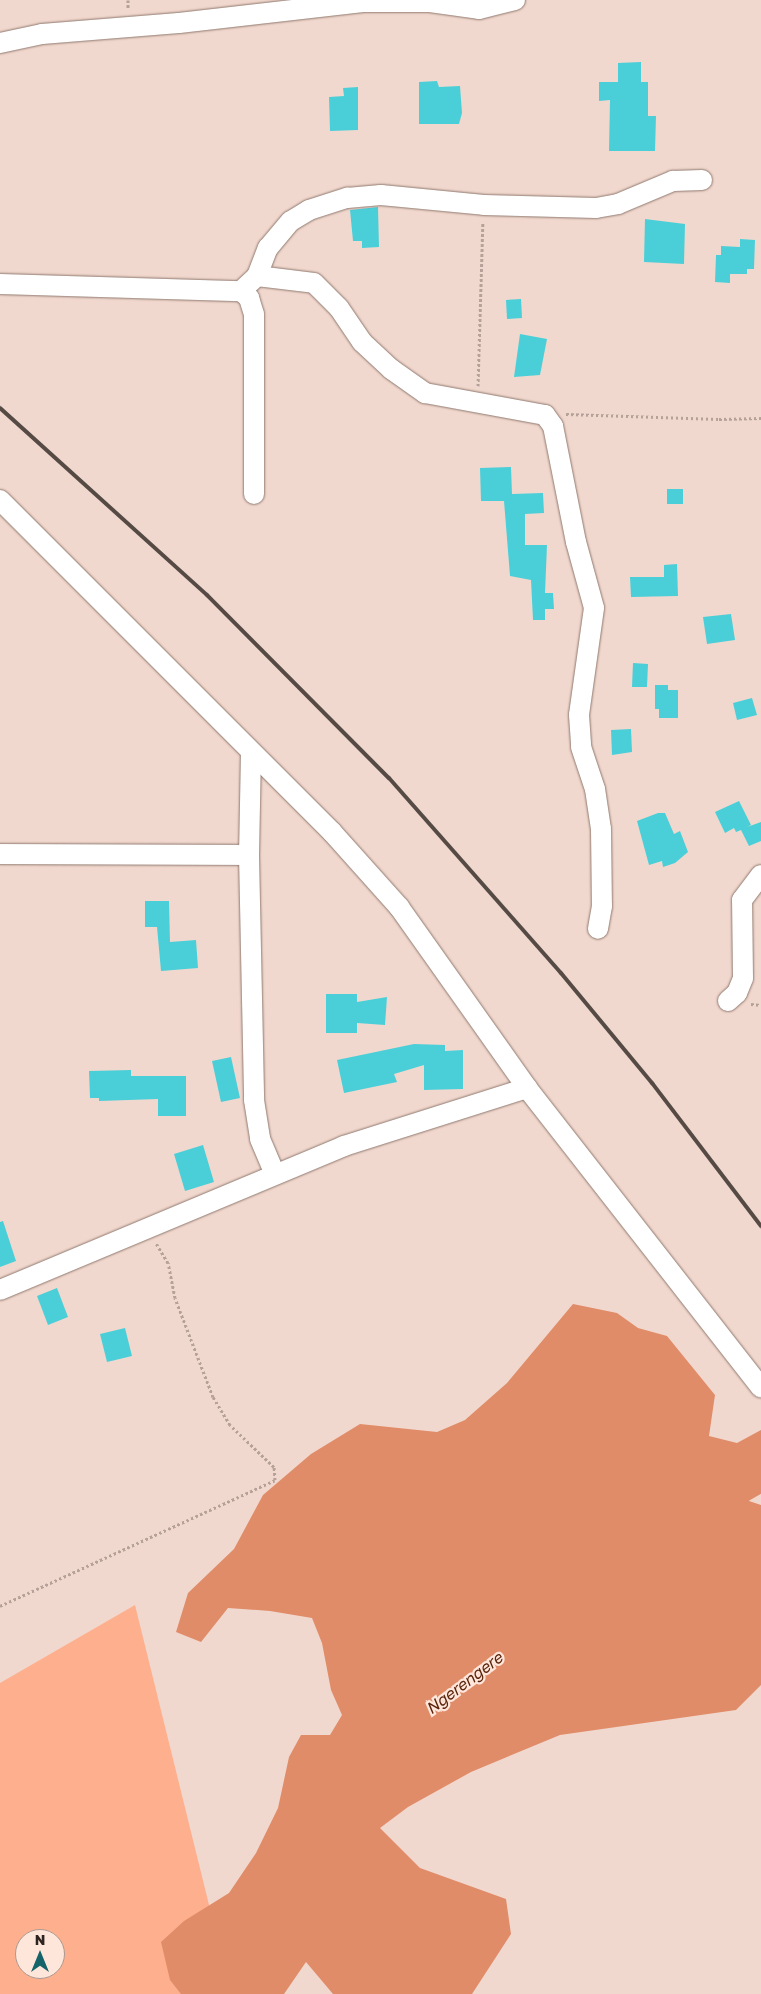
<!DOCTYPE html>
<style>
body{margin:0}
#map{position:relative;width:761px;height:1994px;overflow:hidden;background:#f1d8ce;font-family:"Golos Text",sans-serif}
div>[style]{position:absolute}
.green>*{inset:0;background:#feaf8d}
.water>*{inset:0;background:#e08c69}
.river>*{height:31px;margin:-15.5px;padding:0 15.5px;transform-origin:15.5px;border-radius:15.5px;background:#e08c69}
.building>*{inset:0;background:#4acfd8}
.path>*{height:3px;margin-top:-1.5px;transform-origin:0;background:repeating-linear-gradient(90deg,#b5a198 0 2.5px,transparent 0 5px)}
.roads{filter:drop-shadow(0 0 1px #8f796f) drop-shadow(0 0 1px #8f796f)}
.minor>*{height:20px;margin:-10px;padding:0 10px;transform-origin:10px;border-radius:10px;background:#fff}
.rail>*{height:4px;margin:-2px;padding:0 2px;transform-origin:2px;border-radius:2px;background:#564a45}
span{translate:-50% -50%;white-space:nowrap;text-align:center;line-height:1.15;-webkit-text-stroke:4.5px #ffe6db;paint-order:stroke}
.water-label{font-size:16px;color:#59240a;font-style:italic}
.north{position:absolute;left:15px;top:1929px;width:50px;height:50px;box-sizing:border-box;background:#ffe6db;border:1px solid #ab9991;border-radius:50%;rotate:0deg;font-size:14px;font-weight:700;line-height:20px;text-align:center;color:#2e2521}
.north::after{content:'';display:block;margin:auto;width:18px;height:22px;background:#15646a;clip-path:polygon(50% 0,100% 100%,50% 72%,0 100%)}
</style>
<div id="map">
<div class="green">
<i style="clip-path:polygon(evenodd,135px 1605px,231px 1994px,0 1994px,0 1683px,135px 1605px,25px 1939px,55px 1939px,55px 1969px,25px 1969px,25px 1939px)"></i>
</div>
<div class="water">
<i style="clip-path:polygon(573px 1304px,617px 1313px,638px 1328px,667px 1336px,715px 1395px,709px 1436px,737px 1443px,761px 1430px,761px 1470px,748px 1477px,746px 1500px,761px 1505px,761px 1685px,736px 1710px,560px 1735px,471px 1772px,408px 1807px,380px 1828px,420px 1868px,506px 1899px,511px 1934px,472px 1994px,333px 1994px,306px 1962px,284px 1994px,181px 1994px,170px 1980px,161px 1942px,184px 1921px,229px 1893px,256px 1853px,278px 1808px,289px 1757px,301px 1735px,330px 1735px,342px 1715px,331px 1690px,322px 1643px,312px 1618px,270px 1611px,228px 1608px,201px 1642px,176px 1632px,188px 1593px,234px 1549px,263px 1495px,311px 1454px,360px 1424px,437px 1432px,465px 1420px,507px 1383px)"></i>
</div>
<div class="river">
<i style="left:711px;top:1504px;width:58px;rotate:-30.1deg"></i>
</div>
<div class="building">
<i style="clip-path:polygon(641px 62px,641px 82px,648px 82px,648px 116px,656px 116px,655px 151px,609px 151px,610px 100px,599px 101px,599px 82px,618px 82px,618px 63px)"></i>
<i style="clip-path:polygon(437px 81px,439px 87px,460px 86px,462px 113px,459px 124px,419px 124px,419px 82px)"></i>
<i style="clip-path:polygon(358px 87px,358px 130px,330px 131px,329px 97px,344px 96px,343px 88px)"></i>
<i style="clip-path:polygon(378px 207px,379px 247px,362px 248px,362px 241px,353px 241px,350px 210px)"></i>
<i style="clip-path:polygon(645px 219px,685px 224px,684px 264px,644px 262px)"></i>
<i style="clip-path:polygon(740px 239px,755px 240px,754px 269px,747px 269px,747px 274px,730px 274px,730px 283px,715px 282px,716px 255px,721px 255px,721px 246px,740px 247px)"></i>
<i style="clip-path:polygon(521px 299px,522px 318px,507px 319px,506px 300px)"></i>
<i style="clip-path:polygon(520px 334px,547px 339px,540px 375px,514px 377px)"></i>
<i style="clip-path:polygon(511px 467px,512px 494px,543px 493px,544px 513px,525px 514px,525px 545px,547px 545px,545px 593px,553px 593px,554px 609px,545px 609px,545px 620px,533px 620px,531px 580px,510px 576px,504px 501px,481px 501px,480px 468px)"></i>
<i style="clip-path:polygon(667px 489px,683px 489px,683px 504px,667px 504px)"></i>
<i style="clip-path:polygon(677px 564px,678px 596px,631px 597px,630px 577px,664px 577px,664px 565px)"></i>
<i style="clip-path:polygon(731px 614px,735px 640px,707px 644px,703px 617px)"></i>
<i style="clip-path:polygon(633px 663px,648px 664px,647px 687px,632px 687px)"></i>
<i style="clip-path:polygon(655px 685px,668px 685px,668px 690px,678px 690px,678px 718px,659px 718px,659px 709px,655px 709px)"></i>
<i style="clip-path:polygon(752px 698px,757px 715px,737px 720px,733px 703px)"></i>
<i style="clip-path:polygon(631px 729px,632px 752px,612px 755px,611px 730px)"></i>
<i style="clip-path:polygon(739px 801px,751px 825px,747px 827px,761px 822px,761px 841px,749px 846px,741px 830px,736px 832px,734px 828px,725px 833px,715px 812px)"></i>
<i style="clip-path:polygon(658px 813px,665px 813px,674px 834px,680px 831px,688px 852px,675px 863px,663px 867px,662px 861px,649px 865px,637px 821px)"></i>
<i style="clip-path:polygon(145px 901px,169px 901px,170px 942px,196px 940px,198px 968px,161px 971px,157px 927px,145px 927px)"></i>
<i style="clip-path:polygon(326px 994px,357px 994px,357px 1002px,387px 997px,385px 1025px,357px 1023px,357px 1033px,326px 1033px)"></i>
<i style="clip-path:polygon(414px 1044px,445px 1045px,445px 1051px,463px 1050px,463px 1089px,424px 1090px,424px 1065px,394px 1074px,397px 1082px,344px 1093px,337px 1060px)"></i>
<i style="clip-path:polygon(231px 1057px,240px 1098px,221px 1102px,212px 1061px)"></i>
<i style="clip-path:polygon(131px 1070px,131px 1076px,186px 1076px,186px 1116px,158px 1116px,158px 1099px,99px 1101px,99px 1098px,90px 1098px,89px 1071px)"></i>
<i style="clip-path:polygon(203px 1145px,214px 1182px,185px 1191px,174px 1154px)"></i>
<i style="clip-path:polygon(3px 1221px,16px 1261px,0 1267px,0 1222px)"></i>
<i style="clip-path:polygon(57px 1288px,68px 1317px,48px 1325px,37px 1296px)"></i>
<i style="clip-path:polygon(125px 1328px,132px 1356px,107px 1362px,100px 1334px)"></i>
</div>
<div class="path">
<i style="left:128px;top:0;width:9px;rotate:90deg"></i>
<i style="left:478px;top:386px;width:164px;rotate:-88.3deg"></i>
<i style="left:566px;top:414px;width:153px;rotate:1.9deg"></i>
<i style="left:719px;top:419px;width:42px;rotate:-1.4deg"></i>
<i style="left:751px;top:1004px;width:10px;rotate:6deg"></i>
<i style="left:0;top:1606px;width:302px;rotate:-24.6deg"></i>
<i style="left:275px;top:1480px;width:13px;rotate:-94deg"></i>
<i style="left:274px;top:1467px;width:61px;rotate:-136.3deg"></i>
<i style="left:230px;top:1425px;width:33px;rotate:-121deg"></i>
<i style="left:213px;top:1397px;width:106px;rotate:-111deg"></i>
<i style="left:175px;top:1298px;width:36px;rotate:-101deg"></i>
<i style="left:168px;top:1263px;width:23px;rotate:-121deg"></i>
</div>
<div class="roads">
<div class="minor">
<i style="left:0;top:43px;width:43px;rotate:-12.1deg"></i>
<i style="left:42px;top:34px;width:137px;rotate:-4.6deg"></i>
<i style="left:179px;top:23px;width:185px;rotate:-6.5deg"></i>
<i style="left:363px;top:2px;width:67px"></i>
<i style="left:430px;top:2px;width:49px;rotate:8.1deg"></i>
<i style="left:479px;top:9px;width:37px;rotate:-14deg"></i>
<i style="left:257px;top:276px;width:57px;rotate:7deg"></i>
<i style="left:314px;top:283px;width:35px;rotate:45deg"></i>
<i style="left:339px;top:308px;width:41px;rotate:55.9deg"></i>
<i style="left:362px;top:342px;width:40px;rotate:43deg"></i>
<i style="left:391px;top:369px;width:42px;rotate:35.2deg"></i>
<i style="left:425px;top:393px;width:122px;rotate:10.4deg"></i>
<i style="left:545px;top:415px;width:14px;rotate:54deg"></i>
<i style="left:553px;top:426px;width:118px;rotate:78.8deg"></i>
<i style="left:576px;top:542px;width:68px;rotate:74.7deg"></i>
<i style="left:594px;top:608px;width:108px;rotate:98deg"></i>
<i style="left:579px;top:715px;width:32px;rotate:86deg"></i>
<i style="left:581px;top:747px;width:44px;rotate:71.6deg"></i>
<i style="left:595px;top:789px;width:40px;rotate:81.5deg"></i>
<i style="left:601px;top:829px;width:77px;rotate:89.3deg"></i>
<i style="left:602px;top:906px;width:23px;rotate:100deg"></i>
<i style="left:0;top:284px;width:241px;rotate:1.7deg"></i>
<i style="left:241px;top:291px;width:11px;rotate:41deg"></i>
<i style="left:249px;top:298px;width:17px;rotate:73deg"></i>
<i style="left:254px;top:314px;width:180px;rotate:90deg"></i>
<i style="left:241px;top:291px;width:22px;rotate:-43deg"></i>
<i style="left:257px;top:276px;width:30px;rotate:-69deg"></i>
<i style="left:268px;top:248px;width:35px;rotate:-50deg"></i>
<i style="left:291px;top:221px;width:21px;rotate:-31deg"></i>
<i style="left:309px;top:210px;width:40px;rotate:-18deg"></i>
<i style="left:347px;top:198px;width:34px;rotate:-5deg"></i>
<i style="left:381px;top:195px;width:103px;rotate:5.5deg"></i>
<i style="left:484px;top:205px;width:112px;rotate:1.5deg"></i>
<i style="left:596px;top:208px;width:22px;rotate:-10deg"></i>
<i style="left:618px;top:204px;width:60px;rotate:-22.7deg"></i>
<i style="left:673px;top:181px;width:29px;rotate:-2deg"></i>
<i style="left:0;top:500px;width:470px;rotate:45deg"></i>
<i style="left:332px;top:832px;width:101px;rotate:48.2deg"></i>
<i style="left:399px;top:907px;width:222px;rotate:54.7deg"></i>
<i style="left:527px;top:1088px;width:380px;rotate:52deg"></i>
<i style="left:251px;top:752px;width:103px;rotate:91.1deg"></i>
<i style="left:249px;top:855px;width:245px;rotate:88.8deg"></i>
<i style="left:254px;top:1100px;width:39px;rotate:81deg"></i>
<i style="left:260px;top:1139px;width:38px;rotate:67deg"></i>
<i style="left:0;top:854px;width:249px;rotate:0.2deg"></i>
<i style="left:728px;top:1001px;width:12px;rotate:-42deg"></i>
<i style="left:737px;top:993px;width:16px;rotate:-68deg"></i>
<i style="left:743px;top:978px;width:78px;rotate:-90.7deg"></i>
<i style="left:742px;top:900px;width:31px;rotate:-53deg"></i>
<i style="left:0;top:1290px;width:373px;rotate:-22.7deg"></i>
<i style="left:344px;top:1146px;width:192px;rotate:-17.6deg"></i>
</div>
</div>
<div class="rail">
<i style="left:0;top:408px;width:279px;rotate:42.1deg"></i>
<i style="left:207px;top:595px;width:258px;rotate:45.2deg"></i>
<i style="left:389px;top:778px;width:260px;rotate:48.6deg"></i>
<i style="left:561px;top:973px;width:143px;rotate:50.4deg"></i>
<i style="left:652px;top:1083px;width:180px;rotate:52.7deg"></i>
</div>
<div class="water-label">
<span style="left:464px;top:1683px;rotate:-37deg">Ngerengere</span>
</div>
<div class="north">N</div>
</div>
